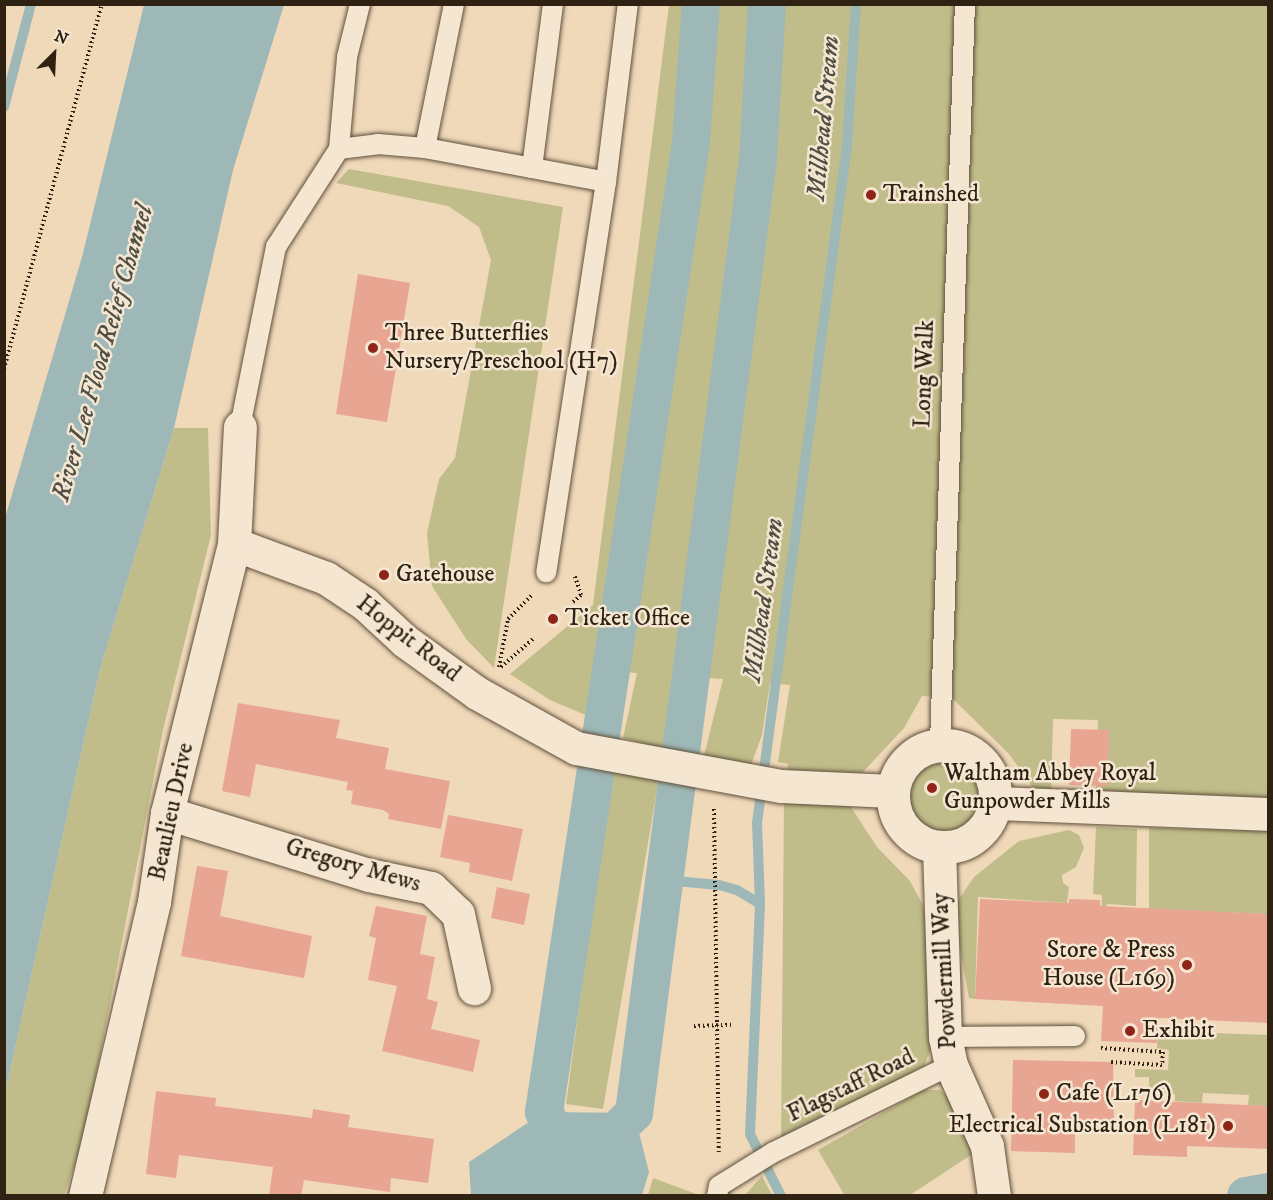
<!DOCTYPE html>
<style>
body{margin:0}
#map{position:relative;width:1273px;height:1200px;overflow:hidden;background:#f0d9b9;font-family:"IM FELL DW Pica",serif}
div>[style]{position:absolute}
.green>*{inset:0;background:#c1bd8a}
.round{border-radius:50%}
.water>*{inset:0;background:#9eb8b8}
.stream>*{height:10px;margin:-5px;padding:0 5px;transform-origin:5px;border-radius:5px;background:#9eb8b8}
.canal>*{height:38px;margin:-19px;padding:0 19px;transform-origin:19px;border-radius:19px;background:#9eb8b8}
.building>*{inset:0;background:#e8a592}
.path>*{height:4px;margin-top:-2px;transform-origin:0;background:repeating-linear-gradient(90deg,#2f2212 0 1.5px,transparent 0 4.5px)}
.roads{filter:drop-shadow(0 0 2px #5f503c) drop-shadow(0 0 2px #5f503c)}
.lane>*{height:20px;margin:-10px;padding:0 10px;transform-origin:10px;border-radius:10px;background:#f5e6d2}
.street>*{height:33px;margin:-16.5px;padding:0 16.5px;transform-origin:16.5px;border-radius:16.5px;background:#f5e6d2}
.street>.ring{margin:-16.5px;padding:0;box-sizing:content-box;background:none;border:33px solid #f5e6d2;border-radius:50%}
.dots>*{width:16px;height:16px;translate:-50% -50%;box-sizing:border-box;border:3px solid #f5e6d2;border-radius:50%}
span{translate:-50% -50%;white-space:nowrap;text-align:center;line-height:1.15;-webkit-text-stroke:5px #f5e6d2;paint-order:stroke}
.poi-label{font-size:24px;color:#2f2212}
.left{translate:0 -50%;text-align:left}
.right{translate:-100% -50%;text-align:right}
.street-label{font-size:24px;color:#2f2212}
.water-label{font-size:26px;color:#504f44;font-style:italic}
.frame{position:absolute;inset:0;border:6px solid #2f2212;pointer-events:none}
.north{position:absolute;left:24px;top:24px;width:60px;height:60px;-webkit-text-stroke:4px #f5e6d2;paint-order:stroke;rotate:24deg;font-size:16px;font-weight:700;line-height:24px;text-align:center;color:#2f2212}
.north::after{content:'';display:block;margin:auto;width:21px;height:27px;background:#2f2212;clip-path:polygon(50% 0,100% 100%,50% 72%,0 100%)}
</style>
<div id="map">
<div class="green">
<i style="clip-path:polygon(669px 5px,1268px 5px,1268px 804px,1096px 794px,1098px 720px,1053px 719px,1051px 800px,1035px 791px,1009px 754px,952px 698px,922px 696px,904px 728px,862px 773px,787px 772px,788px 764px,778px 762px,790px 685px,770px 683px,762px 735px,751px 765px,703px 760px,723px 679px,680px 676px,665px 749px,623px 738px,637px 673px,601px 670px,595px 719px,550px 700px,510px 674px,593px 605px)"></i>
<i style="clip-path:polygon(349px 169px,563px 207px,494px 668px,466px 639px,432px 586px,427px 533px,439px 479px,455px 458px,491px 260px,479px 227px,448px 206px,336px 183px)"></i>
<i style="clip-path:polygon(174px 428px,208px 428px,211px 535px,163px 730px,84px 1137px,64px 1195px,5px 1196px,5px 1093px,100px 669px)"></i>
<i class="round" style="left:900px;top:752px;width:88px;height:88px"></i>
<i style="clip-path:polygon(612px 765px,659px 778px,603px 1109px,566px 1104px)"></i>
<i style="clip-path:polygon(784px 798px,849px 804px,877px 847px,910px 881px,923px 905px,928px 936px,931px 1049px,924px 1066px,781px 1145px)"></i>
<i style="clip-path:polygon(1096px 827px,1137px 829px,1136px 906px,1107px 904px,1106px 919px,1101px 919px,1102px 895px,1093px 894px)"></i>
<i style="clip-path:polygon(1149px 828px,1268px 830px,1268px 914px,1149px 909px)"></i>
<i style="clip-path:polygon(1069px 830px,1079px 835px,1084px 848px,1076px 867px,1062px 875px,1063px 883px,1069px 887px,1067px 903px,978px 897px,975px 999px,969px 998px,955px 921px,959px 899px,974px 877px,1019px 841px)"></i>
<i style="clip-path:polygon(1158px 1031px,1268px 1035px,1268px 1106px,1248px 1105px,1249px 1095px,1203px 1093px,1202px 1103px,1175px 1101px,1175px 1094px,1149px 1092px,1149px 1077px,1135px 1077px,1135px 1069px,1168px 1070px,1169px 1050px,1157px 1048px)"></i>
<i style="clip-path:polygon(923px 1090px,940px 1090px,954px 1102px,977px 1151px,910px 1195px,845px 1196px,818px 1150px)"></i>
<i style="clip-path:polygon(762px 1176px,772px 1195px,745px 1195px)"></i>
<i style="clip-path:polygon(653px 1178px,699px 1195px,648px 1195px)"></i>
</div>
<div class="water">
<i style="clip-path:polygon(144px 5px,284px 5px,233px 170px,174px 428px,100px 669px,5px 1093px,5px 518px,82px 257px)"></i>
<i style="clip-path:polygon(544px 1112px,634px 1113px,649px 1172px,642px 1195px,471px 1195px,469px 1162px)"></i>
</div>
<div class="stream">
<i style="left:4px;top:107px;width:106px;rotate:-75.3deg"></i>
<i style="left:664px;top:880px;width:55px;rotate:5.2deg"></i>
<i style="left:719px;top:885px;width:19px;rotate:16deg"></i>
<i style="left:737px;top:890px;width:27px;rotate:31deg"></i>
<i style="left:781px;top:1196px;width:69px;rotate:-116.6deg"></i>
<i style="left:750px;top:1134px;width:230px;rotate:-87.5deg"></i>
<i style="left:760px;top:904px;width:81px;rotate:-92.1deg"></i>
<i style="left:757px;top:823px;width:683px;rotate:-82.43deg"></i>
<i style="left:847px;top:146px;width:142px;rotate:-86.4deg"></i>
</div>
<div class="canal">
<i style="left:597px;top:1149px;width:52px;rotate:-44.2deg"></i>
<i style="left:634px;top:1113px;width:962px;rotate:-82.59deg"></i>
<i style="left:758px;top:159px;width:155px;rotate:-86.7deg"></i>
<i style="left:572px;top:1196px;width:26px;rotate:-83deg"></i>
<i style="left:575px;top:1170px;width:66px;rotate:-118.1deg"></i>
<i style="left:544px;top:1112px;width:981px;rotate:-81.38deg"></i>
<i style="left:691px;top:142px;width:138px;rotate:-85.9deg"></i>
<i style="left:1246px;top:1196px;width:22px;rotate:-10deg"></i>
</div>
<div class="building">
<i style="clip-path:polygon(358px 274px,410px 283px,387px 422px,336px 414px)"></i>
<i style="clip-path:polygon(238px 703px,340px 720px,336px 738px,389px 748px,385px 769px,450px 781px,441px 829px,388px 819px,389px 814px,383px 810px,351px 804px,353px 791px,346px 790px,348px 782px,256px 764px,250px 797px,222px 791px)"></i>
<i style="clip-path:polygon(1071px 729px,1109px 730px,1107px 786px,1069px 785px)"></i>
<i style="clip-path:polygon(448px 815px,523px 829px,512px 881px,469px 872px,470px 863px,440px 857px)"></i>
<i style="clip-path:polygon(197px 866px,228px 871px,220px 916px,312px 936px,304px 978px,181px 956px)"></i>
<i style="clip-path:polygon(497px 887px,530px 894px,524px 925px,491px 918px)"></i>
<i style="clip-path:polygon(980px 899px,1069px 903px,1069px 899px,1100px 900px,1100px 906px,1269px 914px,1269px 1023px,1159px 1018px,1157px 1043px,1101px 1041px,1103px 1006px,975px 999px)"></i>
<i style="clip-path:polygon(376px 906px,427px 916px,420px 954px,435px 957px,427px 999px,438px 1002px,431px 1029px,480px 1040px,473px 1072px,382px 1051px,397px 986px,368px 980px,376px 938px,369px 936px)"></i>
<i style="clip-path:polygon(1013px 1060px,1113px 1062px,1114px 1120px,1075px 1120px,1075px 1153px,1011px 1151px)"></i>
<i style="clip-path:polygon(156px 1091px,216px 1098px,215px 1106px,312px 1118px,313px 1109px,350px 1115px,348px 1127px,434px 1139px,428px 1183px,391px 1178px,390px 1192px,304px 1180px,301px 1196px,269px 1196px,273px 1167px,179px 1155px,176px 1178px,146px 1174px)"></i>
<i style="clip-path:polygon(1135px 1100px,1269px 1106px,1269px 1149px,1187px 1146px,1187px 1157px,1133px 1155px)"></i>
</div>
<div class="path">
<i style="left:4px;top:369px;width:378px;rotate:-75deg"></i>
<i style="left:573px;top:602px;width:11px;rotate:-41deg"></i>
<i style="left:581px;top:595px;width:20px;rotate:-108deg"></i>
<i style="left:499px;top:667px;width:49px;rotate:-79.4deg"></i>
<i style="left:508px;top:619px;width:34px;rotate:-45deg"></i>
<i style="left:501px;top:667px;width:44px;rotate:-41.3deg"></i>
<i style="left:714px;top:809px;width:343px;rotate:89.2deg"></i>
<i style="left:694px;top:1026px;width:37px;rotate:-2deg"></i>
<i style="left:1101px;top:1048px;width:62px;rotate:3.7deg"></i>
<i style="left:1163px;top:1052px;width:13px;rotate:94deg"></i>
<i style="left:1162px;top:1065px;width:51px;rotate:-176.6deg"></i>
</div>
<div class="roads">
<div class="lane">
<i style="left:425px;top:148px;width:147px;rotate:-78.6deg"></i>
<i style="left:339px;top:149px;width:92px;rotate:-85deg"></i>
<i style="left:347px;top:57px;width:55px;rotate:-76.2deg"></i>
<i style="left:532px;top:168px;width:165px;rotate:-82.7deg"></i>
<i style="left:606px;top:182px;width:179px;rotate:-83deg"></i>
<i style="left:240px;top:427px;width:184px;rotate:-78.7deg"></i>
<i style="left:276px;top:247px;width:117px;rotate:-57.3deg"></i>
<i style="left:339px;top:149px;width:39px;rotate:-7deg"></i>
<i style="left:378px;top:144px;width:47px;rotate:4.9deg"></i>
<i style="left:425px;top:148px;width:184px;rotate:10.6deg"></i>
<i style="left:606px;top:182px;width:395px;rotate:98.7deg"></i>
<i style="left:940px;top:744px;width:740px;rotate:-88.07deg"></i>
<i style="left:945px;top:1037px;width:130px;rotate:-0.4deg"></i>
<i style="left:717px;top:1196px;width:10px;rotate:-79deg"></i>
<i style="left:719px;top:1186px;width:65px;rotate:-31.7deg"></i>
<i style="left:774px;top:1152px;width:197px;rotate:-26.2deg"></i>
</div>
<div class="street">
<i style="left:234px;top:544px;width:98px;rotate:20.3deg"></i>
<i style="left:326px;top:578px;width:47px;rotate:33.7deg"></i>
<i style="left:365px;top:604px;width:54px;rotate:42.8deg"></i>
<i style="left:405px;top:641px;width:89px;rotate:35.8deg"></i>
<i style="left:477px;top:693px;width:113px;rotate:29.1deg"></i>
<i style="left:576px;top:748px;width:208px;rotate:10.5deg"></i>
<i style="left:781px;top:786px;width:111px;rotate:2.6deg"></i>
<i class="ring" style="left:893px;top:745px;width:69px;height:69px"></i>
<i style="left:995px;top:803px;width:273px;rotate:2.3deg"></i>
<i style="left:167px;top:813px;width:211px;rotate:17.1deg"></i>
<i style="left:369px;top:875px;width:63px;rotate:11.8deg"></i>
<i style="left:431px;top:888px;width:37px;rotate:44deg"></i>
<i style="left:458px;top:914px;width:76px;rotate:77.8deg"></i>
<i style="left:939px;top:847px;width:190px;rotate:88.2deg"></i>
<i style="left:945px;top:1037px;width:29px;rotate:78deg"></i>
<i style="left:951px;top:1065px;width:89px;rotate:66deg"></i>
<i style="left:987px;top:1146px;width:50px;rotate:82deg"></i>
<i style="left:85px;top:1196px;width:302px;rotate:-76.8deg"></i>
<i style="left:154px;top:902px;width:90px;rotate:-81.7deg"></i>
<i style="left:167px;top:813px;width:277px;rotate:-76deg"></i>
<i style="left:234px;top:544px;width:117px;rotate:-87.1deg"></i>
</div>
</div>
<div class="dots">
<i style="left:871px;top:195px;background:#8f2418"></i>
<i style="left:373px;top:348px;background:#8f2418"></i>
<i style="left:384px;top:575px;background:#8f2418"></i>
<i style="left:553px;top:619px;background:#8f2418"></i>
<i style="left:932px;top:788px;background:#8f2418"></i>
<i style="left:1187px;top:965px;background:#8f2418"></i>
<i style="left:1130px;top:1031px;background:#8f2418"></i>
<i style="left:1044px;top:1094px;background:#8f2418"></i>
<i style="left:1228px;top:1126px;background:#8f2418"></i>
</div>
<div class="poi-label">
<span class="left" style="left:883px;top:195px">Trainshed</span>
<span class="left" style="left:385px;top:348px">Three Butterflies<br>Nursery/Preschool (H7)</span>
<span class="left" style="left:396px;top:575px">Gatehouse</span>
<span class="left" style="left:565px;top:619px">Ticket Office</span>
<span class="left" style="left:944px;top:788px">Waltham Abbey Royal<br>Gunpowder Mills</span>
<span class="right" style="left:1175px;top:965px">Store &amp; Press<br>House (L169)</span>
<span class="left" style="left:1142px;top:1031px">Exhibit</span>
<span class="left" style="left:1056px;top:1094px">Cafe (L176)</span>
<span class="right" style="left:1216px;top:1126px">Electrical Substation (L181)</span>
</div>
<div class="street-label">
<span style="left:925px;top:374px;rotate:-88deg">Long Walk</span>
<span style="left:408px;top:639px;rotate:38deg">Hoppit Road</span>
<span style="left:172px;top:812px;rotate:-78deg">Beaulieu Drive</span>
<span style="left:353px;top:866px;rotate:16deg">Gregory Mews</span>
<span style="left:945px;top:971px;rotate:-93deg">Powdermill Way</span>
<span style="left:851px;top:1086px;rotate:-26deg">Flagstaff Road</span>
</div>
<div class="water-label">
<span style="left:824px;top:118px;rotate:-85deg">Millhead Stream</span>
<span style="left:103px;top:353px;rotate:-74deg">River Lee Flood Relief Channel</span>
<span style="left:764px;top:600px;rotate:-82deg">Millhead Stream</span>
</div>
<div class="frame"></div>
<div class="north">N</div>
</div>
